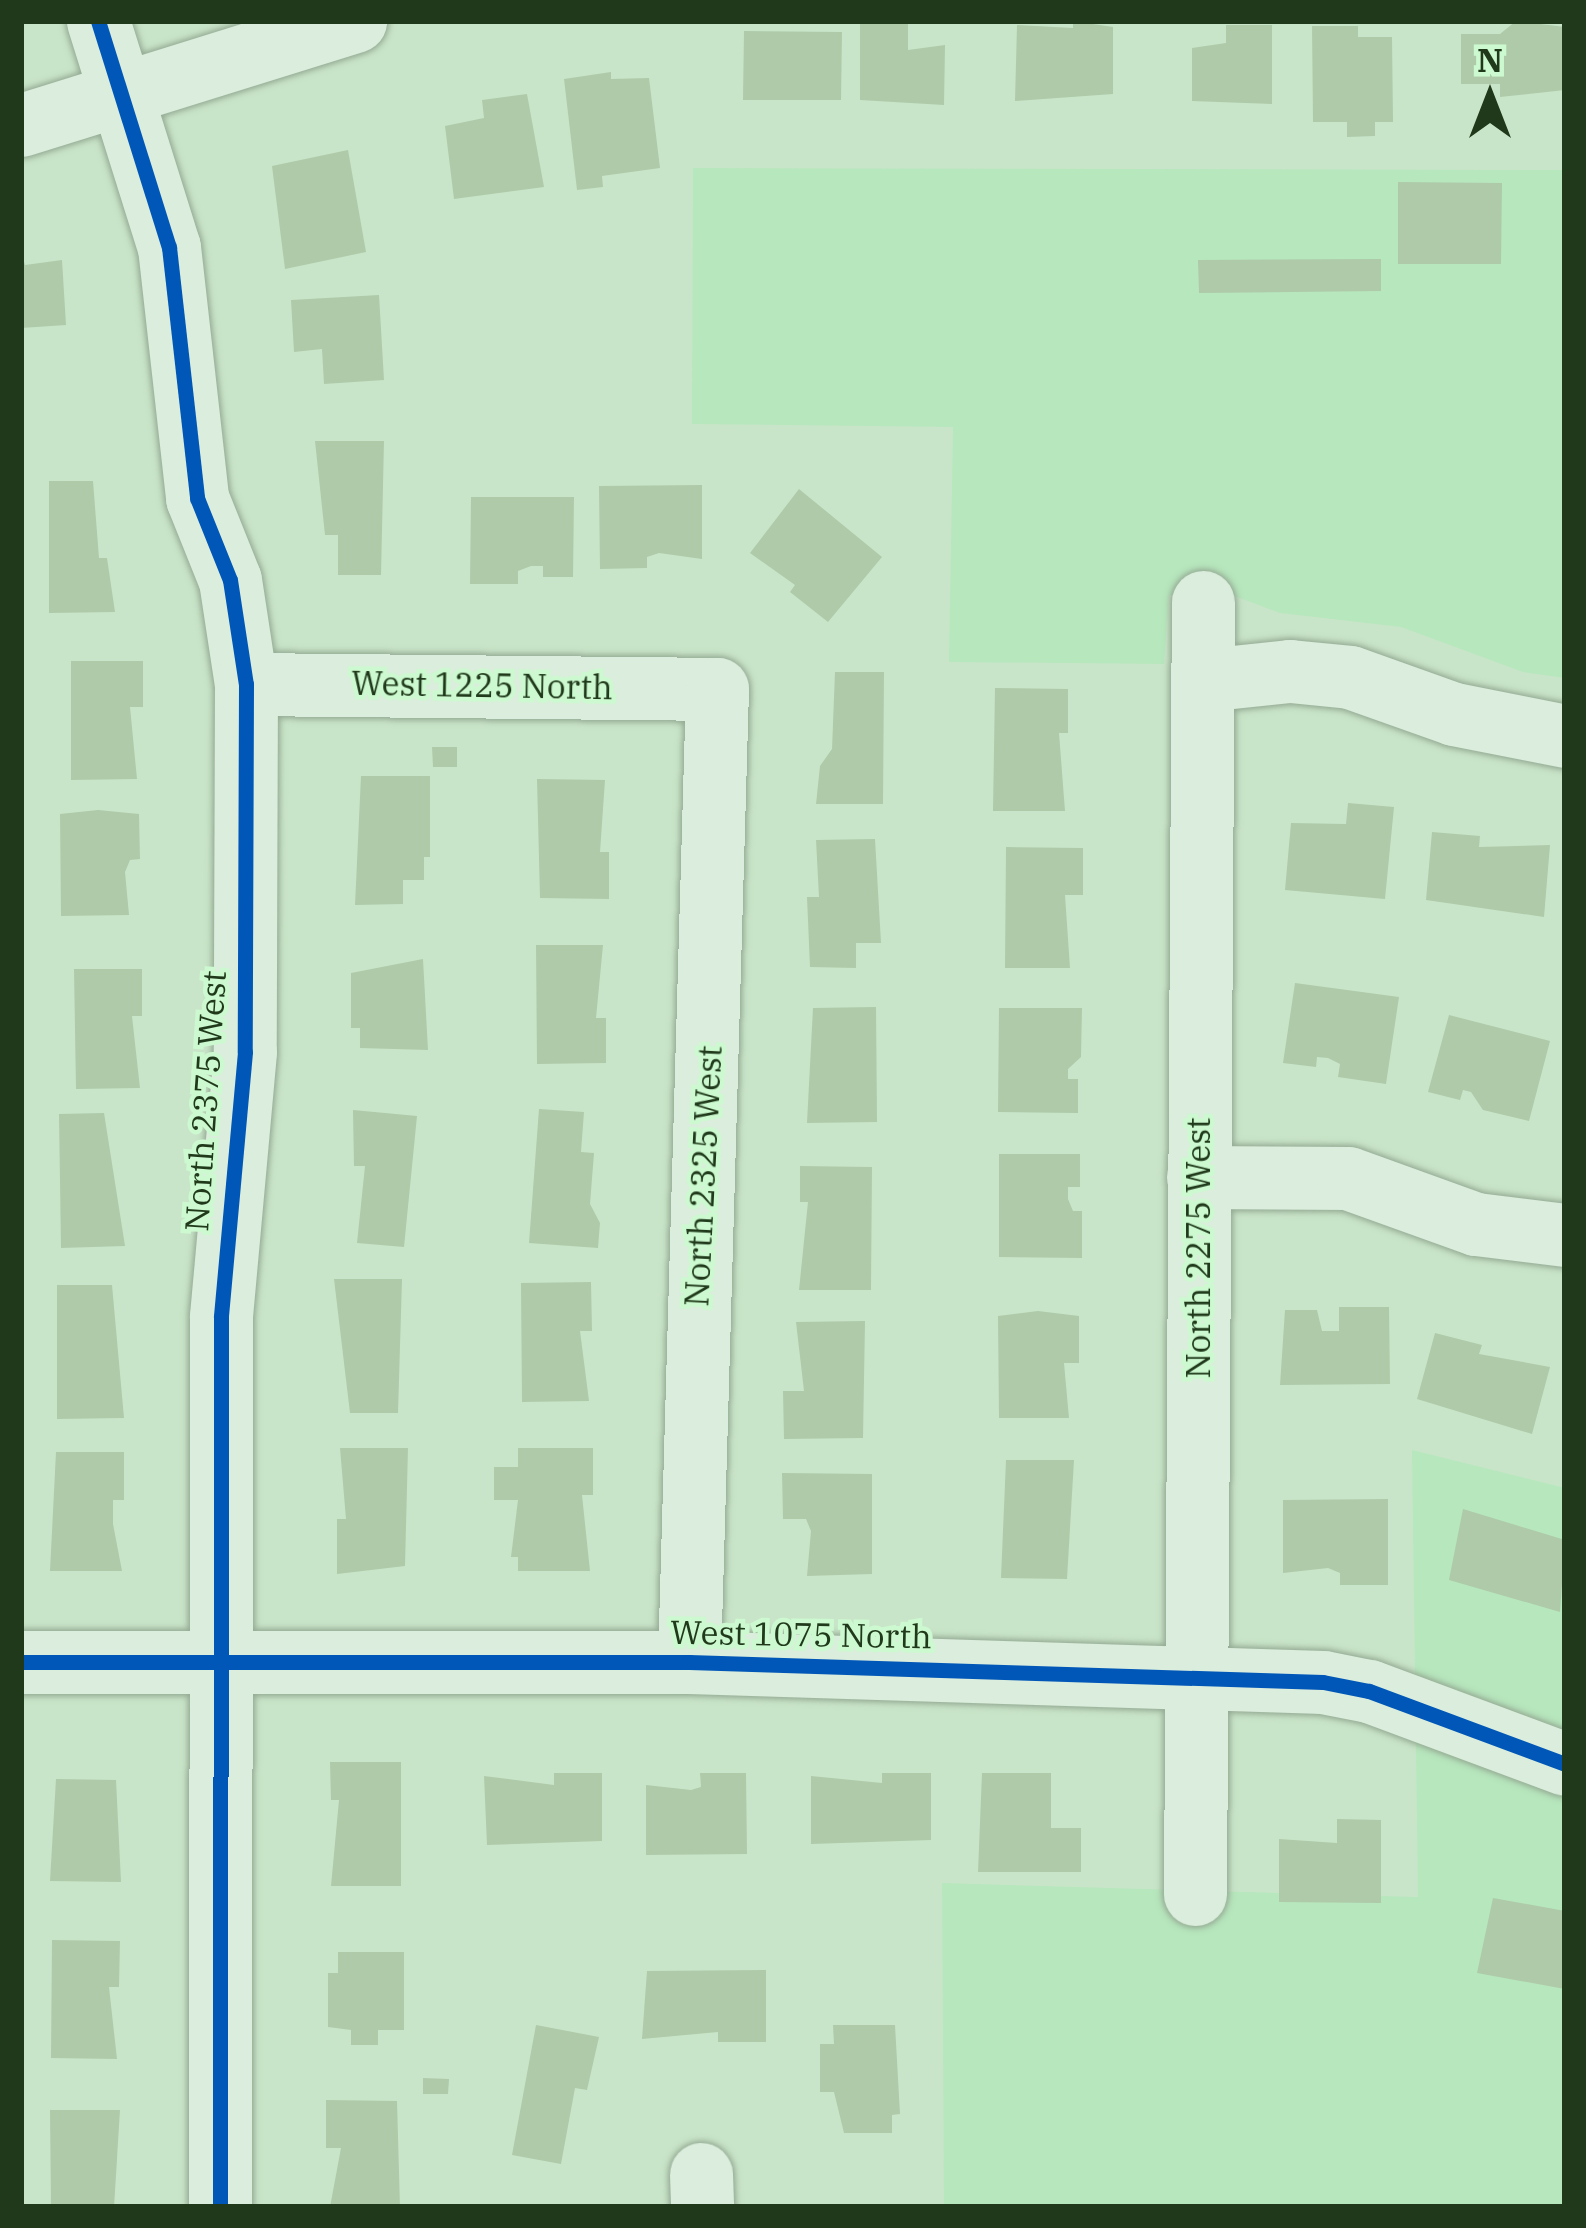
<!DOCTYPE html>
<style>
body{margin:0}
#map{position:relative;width:1586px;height:2228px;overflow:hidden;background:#c9e5c9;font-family:"IBM Plex Serif",serif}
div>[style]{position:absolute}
.farmland>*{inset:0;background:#b7e7bd}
.building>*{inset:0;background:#aecaa9}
.roads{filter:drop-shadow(0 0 3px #94aa93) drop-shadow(0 0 3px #94aa93)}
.minor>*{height:63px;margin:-31.5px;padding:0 31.5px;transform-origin:31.5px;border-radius:31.5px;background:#dbeddc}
.cycleway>*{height:15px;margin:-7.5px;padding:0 7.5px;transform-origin:7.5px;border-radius:7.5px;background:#0057b8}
span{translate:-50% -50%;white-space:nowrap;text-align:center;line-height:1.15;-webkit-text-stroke:9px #ccf9cf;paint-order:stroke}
.street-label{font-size:33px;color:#1f391a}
.frame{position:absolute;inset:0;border:24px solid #1f391a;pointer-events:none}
.north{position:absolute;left:1430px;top:36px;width:120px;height:120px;-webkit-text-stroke:9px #ccf9cf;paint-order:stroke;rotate:0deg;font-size:33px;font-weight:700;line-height:48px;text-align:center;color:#1f391a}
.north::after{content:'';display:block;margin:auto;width:42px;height:54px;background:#1f391a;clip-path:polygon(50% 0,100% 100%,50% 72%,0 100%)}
</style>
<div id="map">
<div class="farmland">
<i style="clip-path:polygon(693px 168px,1565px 170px,1565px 678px,1523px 672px,1401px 627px,1280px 613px,1229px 594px,1169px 595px,1164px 664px,949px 662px,953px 427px,692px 424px)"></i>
<i style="clip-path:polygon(1412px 1450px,1565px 1488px,1565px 2207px,944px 2207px,942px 1883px,1418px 1897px)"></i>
</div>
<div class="building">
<i style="clip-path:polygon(1073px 21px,1113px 27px,1113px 94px,1015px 101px,1017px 25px,1073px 28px)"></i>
<i style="clip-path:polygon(1516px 21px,1565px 27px,1565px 90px,1500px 97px,1500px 84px,1461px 84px,1461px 34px,1500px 34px)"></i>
<i style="clip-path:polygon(860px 22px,908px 22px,908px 50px,945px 45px,944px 105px,860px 100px)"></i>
<i style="clip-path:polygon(1226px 25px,1272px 25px,1272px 104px,1192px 101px,1192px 48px,1226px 43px)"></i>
<i style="clip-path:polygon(1312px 26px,1358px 26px,1358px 37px,1392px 37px,1393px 122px,1375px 122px,1375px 136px,1347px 137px,1347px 122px,1313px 122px)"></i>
<i style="clip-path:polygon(744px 31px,842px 32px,841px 100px,743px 100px)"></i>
<i style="clip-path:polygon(611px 72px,611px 79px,649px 78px,660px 168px,602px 176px,603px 187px,577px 190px,564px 79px)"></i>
<i style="clip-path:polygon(527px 94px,544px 187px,454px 199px,445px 126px,484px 118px,482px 100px)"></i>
<i style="clip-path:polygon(348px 150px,366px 252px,285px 269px,272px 166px)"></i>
<i style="clip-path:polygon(1398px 182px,1502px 183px,1501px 264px,1398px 264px)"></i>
<i style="clip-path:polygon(21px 251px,25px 265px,62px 260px,66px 325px,21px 328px)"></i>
<i style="clip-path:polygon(1381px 259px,1381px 291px,1199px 293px,1198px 260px)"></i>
<i style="clip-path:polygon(379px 295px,384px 380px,324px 384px,322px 349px,294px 352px,291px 300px)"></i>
<i style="clip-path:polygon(315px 441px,384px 441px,381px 575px,338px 575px,338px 535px,325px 535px)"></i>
<i style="clip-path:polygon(49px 481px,93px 481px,99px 558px,107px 558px,115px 612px,49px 613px)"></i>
<i style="clip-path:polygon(702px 485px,702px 559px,659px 553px,647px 557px,647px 568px,600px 569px,599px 486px)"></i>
<i style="clip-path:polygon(799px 489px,882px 557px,828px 622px,790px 592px,795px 585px,750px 553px)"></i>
<i style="clip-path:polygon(471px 497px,574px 497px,573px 577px,543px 577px,543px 566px,531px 566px,518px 571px,518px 584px,470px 584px)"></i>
<i style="clip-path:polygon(71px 661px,143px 661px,143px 707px,130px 707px,137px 779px,71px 780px)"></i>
<i style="clip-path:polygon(835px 672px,884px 672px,883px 804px,816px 804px,820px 766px,832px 749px)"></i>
<i style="clip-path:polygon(995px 688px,1068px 689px,1068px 733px,1059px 733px,1065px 811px,993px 811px)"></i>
<i style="clip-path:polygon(432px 747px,457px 747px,457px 767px,433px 767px)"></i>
<i style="clip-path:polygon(361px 776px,430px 776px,430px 857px,424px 857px,424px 880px,403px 880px,403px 904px,355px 905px)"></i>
<i style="clip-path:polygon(537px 779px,605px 780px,600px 852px,609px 852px,609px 899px,540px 898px)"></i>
<i style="clip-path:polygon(1348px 803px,1394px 807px,1385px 899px,1285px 890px,1291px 823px,1346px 824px)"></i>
<i style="clip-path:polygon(98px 810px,139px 814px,140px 859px,130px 860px,125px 872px,129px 915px,61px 916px,60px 814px)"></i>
<i style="clip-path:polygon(1432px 832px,1480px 836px,1479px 847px,1550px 845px,1544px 917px,1426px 900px)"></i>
<i style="clip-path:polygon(875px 839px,881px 943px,856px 943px,856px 968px,810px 967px,807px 897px,819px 897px,816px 840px)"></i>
<i style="clip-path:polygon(1006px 847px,1083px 848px,1083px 895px,1065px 895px,1070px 968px,1005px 968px)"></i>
<i style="clip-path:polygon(536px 945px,603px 945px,596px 1018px,606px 1018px,606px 1063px,537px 1064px)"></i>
<i style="clip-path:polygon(423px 959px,428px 1050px,360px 1048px,360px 1028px,351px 1028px,351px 973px)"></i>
<i style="clip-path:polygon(74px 969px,142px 969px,142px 1016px,132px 1016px,140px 1088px,76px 1089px)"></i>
<i style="clip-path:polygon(1295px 983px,1399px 997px,1386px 1084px,1338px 1077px,1340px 1064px,1328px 1058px,1317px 1057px,1316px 1067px,1283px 1063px)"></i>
<i style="clip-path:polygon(876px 1007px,877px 1122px,807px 1123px,813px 1008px)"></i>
<i style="clip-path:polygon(999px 1008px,1082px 1008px,1081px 1057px,1068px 1069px,1068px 1079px,1078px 1079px,1078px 1113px,998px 1112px)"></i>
<i style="clip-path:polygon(1449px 1015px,1550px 1041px,1529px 1121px,1483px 1110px,1471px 1092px,1463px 1090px,1460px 1100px,1428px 1092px)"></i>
<i style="clip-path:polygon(539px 1109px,584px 1112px,581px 1152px,594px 1153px,590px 1204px,600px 1223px,598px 1248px,529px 1243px)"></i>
<i style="clip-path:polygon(353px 1110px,417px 1116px,404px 1247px,357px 1243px,365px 1166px,354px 1166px)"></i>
<i style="clip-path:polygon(104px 1113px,125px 1246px,61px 1248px,59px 1114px)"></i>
<i style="clip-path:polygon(999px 1154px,1080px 1154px,1080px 1187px,1068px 1187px,1068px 1199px,1073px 1211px,1082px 1211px,1082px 1258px,999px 1257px)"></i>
<i style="clip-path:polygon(800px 1166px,872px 1167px,871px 1290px,799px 1290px,808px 1202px,800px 1202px)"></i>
<i style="clip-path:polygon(334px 1279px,402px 1279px,398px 1413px,350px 1413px)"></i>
<i style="clip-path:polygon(591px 1282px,592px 1331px,580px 1331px,589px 1401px,522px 1402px,521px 1283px)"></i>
<i style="clip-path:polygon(57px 1285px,112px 1285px,124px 1418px,57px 1419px)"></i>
<i style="clip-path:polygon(1339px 1307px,1389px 1307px,1390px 1384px,1280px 1385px,1285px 1310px,1317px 1310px,1322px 1331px,1339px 1331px)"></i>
<i style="clip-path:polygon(1038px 1311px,1079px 1316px,1079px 1363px,1064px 1363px,1069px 1418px,999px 1418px,998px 1316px)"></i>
<i style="clip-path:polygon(865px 1321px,863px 1438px,784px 1439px,783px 1391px,804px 1391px,796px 1322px)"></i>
<i style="clip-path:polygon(1435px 1333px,1482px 1345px,1479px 1354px,1550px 1367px,1532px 1434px,1417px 1399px)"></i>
<i style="clip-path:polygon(340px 1448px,408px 1448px,405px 1566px,337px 1574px,337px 1519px,346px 1519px)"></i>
<i style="clip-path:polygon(518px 1448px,593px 1448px,593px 1495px,582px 1495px,590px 1571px,518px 1571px,518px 1557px,511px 1557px,518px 1500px,494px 1500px,494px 1467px,518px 1467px)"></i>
<i style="clip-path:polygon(56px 1452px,124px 1452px,124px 1500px,113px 1500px,113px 1524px,122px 1571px,50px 1571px)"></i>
<i style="clip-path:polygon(1006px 1460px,1074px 1460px,1067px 1579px,1001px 1578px)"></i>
<i style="clip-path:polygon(782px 1473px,872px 1474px,872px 1574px,807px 1576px,811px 1531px,806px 1519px,783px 1519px)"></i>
<i style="clip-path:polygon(1388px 1499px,1388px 1585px,1340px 1585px,1340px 1573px,1328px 1568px,1283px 1573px,1283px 1500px)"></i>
<i style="clip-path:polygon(1463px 1509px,1565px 1540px,1560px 1612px,1449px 1580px)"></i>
<i style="clip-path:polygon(330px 1762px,401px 1762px,401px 1886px,331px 1886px,339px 1800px,331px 1800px)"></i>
<i style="clip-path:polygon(554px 1773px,602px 1773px,602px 1841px,487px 1845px,484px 1776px,554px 1785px)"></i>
<i style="clip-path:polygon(700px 1773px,746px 1773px,747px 1854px,646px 1855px,646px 1785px,691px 1790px,701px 1787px)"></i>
<i style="clip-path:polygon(882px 1773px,931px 1773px,931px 1840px,811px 1844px,811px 1776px,882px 1783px)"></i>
<i style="clip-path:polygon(982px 1773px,1051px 1773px,1051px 1828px,1081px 1828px,1081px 1872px,978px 1872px)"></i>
<i style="clip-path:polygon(56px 1779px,116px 1780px,121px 1882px,50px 1881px)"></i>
<i style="clip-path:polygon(1337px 1819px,1381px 1820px,1381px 1903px,1279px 1902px,1279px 1839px,1337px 1843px)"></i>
<i style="clip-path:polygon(1493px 1898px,1565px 1911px,1565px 1989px,1477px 1973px)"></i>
<i style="clip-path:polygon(52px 1940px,120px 1941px,119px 1987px,109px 1987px,117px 2059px,51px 2058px)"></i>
<i style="clip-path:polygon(338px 1952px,404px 1952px,404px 2030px,378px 2030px,378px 2045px,351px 2045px,351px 2030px,328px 2027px,328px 1973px,338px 1973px)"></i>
<i style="clip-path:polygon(766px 1970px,766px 2042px,718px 2042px,718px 2032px,642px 2039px,647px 1971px)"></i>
<i style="clip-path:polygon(536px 2025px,599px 2037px,587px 2090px,575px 2088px,561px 2164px,512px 2155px)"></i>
<i style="clip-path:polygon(833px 2025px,895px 2025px,900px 2114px,892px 2115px,892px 2133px,844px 2133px,834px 2092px,820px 2092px,820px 2044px,834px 2044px)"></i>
<i style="clip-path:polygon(423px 2078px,449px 2079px,448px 2094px,423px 2094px)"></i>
<i style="clip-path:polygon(326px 2100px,397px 2101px,400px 2207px,330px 2207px,341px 2148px,326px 2148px)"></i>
<i style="clip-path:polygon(50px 2110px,120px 2110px,114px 2207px,51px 2207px)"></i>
</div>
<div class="roads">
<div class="minor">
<i style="left:98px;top:21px;width:237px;rotate:72.6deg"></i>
<i style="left:169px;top:247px;width:253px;rotate:83.6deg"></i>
<i style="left:197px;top:498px;width:88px;rotate:68.1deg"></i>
<i style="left:230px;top:580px;width:105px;rotate:81.3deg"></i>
<i style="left:246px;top:684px;width:368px;rotate:90.2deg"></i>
<i style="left:245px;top:1052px;width:266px;rotate:95.2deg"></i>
<i style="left:221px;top:1317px;width:890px;rotate:90.06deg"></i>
<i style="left:21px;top:125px;width:350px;rotate:-17.3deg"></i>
<i style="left:1204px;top:680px;width:86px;rotate:-6deg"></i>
<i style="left:1290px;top:671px;width:60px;rotate:5.7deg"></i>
<i style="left:1350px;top:677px;width:110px;rotate:19.6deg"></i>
<i style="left:1454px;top:714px;width:113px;rotate:11.2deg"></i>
<i style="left:246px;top:684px;width:471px;rotate:0.6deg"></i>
<i style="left:717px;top:689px;width:973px;rotate:91.65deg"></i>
<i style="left:1198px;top:1177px;width:150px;rotate:0.4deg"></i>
<i style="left:1348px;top:1178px;width:136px;rotate:19.8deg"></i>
<i style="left:1476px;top:1224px;width:90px;rotate:7deg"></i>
<i style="left:21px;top:1662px;width:668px"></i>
<i style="left:689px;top:1662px;width:634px;rotate:1.81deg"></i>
<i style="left:1323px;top:1682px;width:47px;rotate:11.1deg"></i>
<i style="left:1369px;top:1691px;width:209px;rotate:20.4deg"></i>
<i style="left:1195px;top:1894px;width:1292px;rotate:-89.65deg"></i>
<i style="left:701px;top:2174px;width:33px;rotate:88deg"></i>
</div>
</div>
<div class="cycleway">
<i style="left:98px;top:21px;width:237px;rotate:72.6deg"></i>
<i style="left:169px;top:247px;width:253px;rotate:83.6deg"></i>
<i style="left:197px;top:498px;width:88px;rotate:68.1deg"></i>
<i style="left:230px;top:580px;width:105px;rotate:81.3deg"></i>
<i style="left:246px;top:684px;width:368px;rotate:90.2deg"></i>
<i style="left:245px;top:1052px;width:266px;rotate:95.2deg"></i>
<i style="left:221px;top:1317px;width:890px;rotate:90.06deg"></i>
<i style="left:21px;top:1662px;width:668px"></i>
<i style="left:689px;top:1662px;width:634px;rotate:1.81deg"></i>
<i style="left:1323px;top:1682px;width:47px;rotate:11.1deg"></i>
<i style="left:1369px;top:1691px;width:209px;rotate:20.4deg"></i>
</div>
<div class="street-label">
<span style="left:482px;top:685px;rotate:1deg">West 1225 North</span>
<span style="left:205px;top:1101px;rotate:-86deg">North 2375 West</span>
<span style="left:703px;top:1176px;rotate:-87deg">North 2325 West</span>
<span style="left:1198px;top:1248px;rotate:-90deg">North 2275 West</span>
<span style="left:801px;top:1634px;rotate:1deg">West 1075 North</span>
</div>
<div class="frame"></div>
<div class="north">N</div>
</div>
